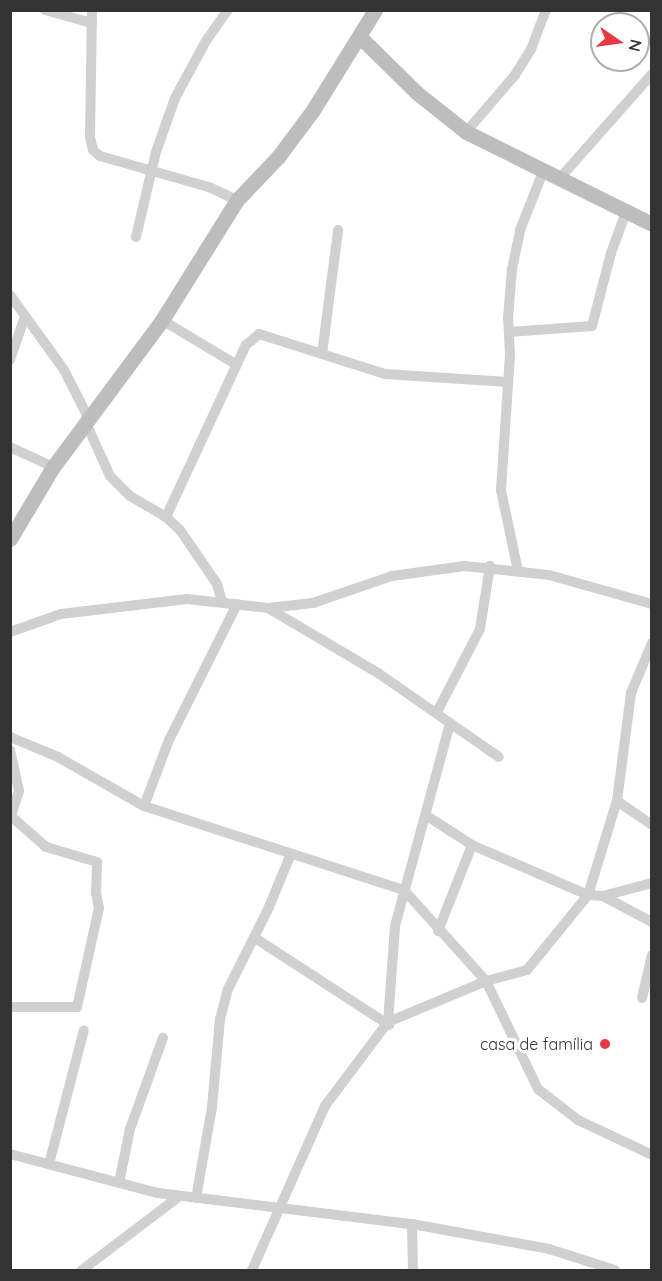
<!DOCTYPE html>
<html>
<head>
<meta charset="utf-8">
<style>
  body { margin:0 }
  #map { position:relative; width:662px; height:1281px; overflow:hidden; background:#fff; font-family:Quicksand,sans-serif }
  div>[style] { position:absolute }
  .street>* { height:10px; margin:-5px; padding:0 5px; transform-origin:5px; border-radius:5px; background:#d0d0d0 }
  .secondary>* { height:15px; margin:-7.5px; padding:0 7.5px; transform-origin:7.5px; border-radius:7.5px; background:#bdbdbd }
  .dots>* { width:16px; height:16px; translate:-50% -50%; box-sizing:border-box; border:3px solid #fff; border-radius:50% }
  span { translate:-50% -50%; white-space:nowrap; text-align:center; line-height:1.15; -webkit-text-stroke:6px #fff; paint-order:stroke }
  .poi-label { font-size:16px; color:#333 }
  .right { translate:-100% -50%; text-align:right }
  .frame { position:absolute; inset:0; border:12px solid #333; pointer-events:none }
  .north { position:absolute; left:590px; top:12px; width:60px; height:60px; box-sizing:border-box; background:#fff; border:2px solid #adadad; border-radius:50%; rotate:103deg; font-size:16px; font-weight:700; line-height:24px; text-align:center; color:#333 }
  .north::after { content:''; display:block; margin:auto; width:21px; height:27px; background:#e63946; clip-path:polygon(50% 0,100% 100%,50% 72%,0 100%) }
</style>
</head>
<body>
<div id="map">
  <div class="street">
    <i style="left:45px;top:10px;width:49px;rotate:15.5deg"></i>
    <i style="left:92px;top:10px;width:127px;rotate:90.9deg"></i>
    <i style="left:90px;top:137px;width:13px;rotate:77deg"></i>
    <i style="left:93px;top:150px;width:9px;rotate:41deg"></i>
    <i style="left:100px;top:156px;width:113px;rotate:15.9deg"></i>
    <i style="left:209px;top:187px;width:31px;rotate:25deg"></i>
    <i style="left:466px;top:132px;width:75px;rotate:-49.3deg"></i>
    <i style="left:515px;top:75px;width:31px;rotate:-58deg"></i>
    <i style="left:531px;top:49px;width:42px;rotate:-69deg"></i>
    <i style="left:560px;top:178px;width:139px;rotate:-48.5deg"></i>
    <i style="left:136px;top:237px;width:87px;rotate:-76.8deg"></i>
    <i style="left:156px;top:152px;width:57px;rotate:-70.6deg"></i>
    <i style="left:175px;top:98px;width:65px;rotate:-61.5deg"></i>
    <i style="left:206px;top:41px;width:38px;rotate:-55deg"></i>
    <i style="left:10px;top:295px;width:92px;rotate:54.2deg"></i>
    <i style="left:64px;top:370px;width:55px;rotate:63deg"></i>
    <i style="left:162px;top:320px;width:87px;rotate:31deg"></i>
    <i style="left:509px;top:332px;width:83px;rotate:-4.1deg"></i>
    <i style="left:592px;top:326px;width:75px;rotate:-75.4deg"></i>
    <i style="left:611px;top:253px;width:44px;rotate:-69.9deg"></i>
    <i style="left:322px;top:354px;width:125px;rotate:-82.6deg"></i>
    <i style="left:10px;top:360px;width:43px;rotate:-71.1deg"></i>
    <i style="left:86px;top:423px;width:58px;rotate:65.6deg"></i>
    <i style="left:110px;top:476px;width:28px;rotate:45deg"></i>
    <i style="left:130px;top:496px;width:42px;rotate:30.3deg"></i>
    <i style="left:166px;top:517px;width:19px;rotate:43deg"></i>
    <i style="left:180px;top:530px;width:65px;rotate:55.6deg"></i>
    <i style="left:217px;top:584px;width:18px;rotate:74deg"></i>
    <i style="left:10px;top:447px;width:47px;rotate:24.9deg"></i>
    <i style="left:166px;top:517px;width:190px;rotate:-65.1deg"></i>
    <i style="left:246px;top:345px;width:17px;rotate:-40deg"></i>
    <i style="left:259px;top:334px;width:132px;rotate:17.6deg"></i>
    <i style="left:385px;top:374px;width:123px;rotate:3.7deg"></i>
    <i style="left:518px;top:571px;width:83px;rotate:-101.9deg"></i>
    <i style="left:501px;top:490px;width:135px;rotate:-86.2deg"></i>
    <i style="left:510px;top:355px;width:37px;rotate:-93deg"></i>
    <i style="left:508px;top:318px;width:49px;rotate:-85.3deg"></i>
    <i style="left:512px;top:269px;width:40px;rotate:-78deg"></i>
    <i style="left:520px;top:230px;width:62px;rotate:-68.4deg"></i>
    <i style="left:268px;top:608px;width:128px;rotate:30.6deg"></i>
    <i style="left:378px;top:673px;width:147px;rotate:34.8deg"></i>
    <i style="left:10px;top:632px;width:54px;rotate:-19.4deg"></i>
    <i style="left:61px;top:614px;width:127px;rotate:-6.8deg"></i>
    <i style="left:187px;top:599px;width:81px;rotate:6.3deg"></i>
    <i style="left:268px;top:608px;width:45px;rotate:-6.3deg"></i>
    <i style="left:313px;top:603px;width:83px;rotate:-18.9deg"></i>
    <i style="left:392px;top:576px;width:73px;rotate:-7.9deg"></i>
    <i style="left:464px;top:566px;width:85px;rotate:6deg"></i>
    <i style="left:549px;top:575px;width:107px;rotate:15.7deg"></i>
    <i style="left:437px;top:712px;width:93px;rotate:-62.6deg"></i>
    <i style="left:480px;top:629px;width:64px;rotate:-81deg"></i>
    <i style="left:10px;top:737px;width:52px;rotate:22.6deg"></i>
    <i style="left:58px;top:757px;width:99px;rotate:29.7deg"></i>
    <i style="left:144px;top:806px;width:273px;rotate:17.9deg"></i>
    <i style="left:404px;top:890px;width:122px;rotate:48deg"></i>
    <i style="left:486px;top:981px;width:120px;rotate:64.3deg"></i>
    <i style="left:538px;top:1089px;width:51px;rotate:37.8deg"></i>
    <i style="left:578px;top:1120px;width:82px;rotate:25.3deg"></i>
    <i style="left:10px;top:750px;width:42px;rotate:77.6deg"></i>
    <i style="left:19px;top:791px;width:29px;rotate:108deg"></i>
    <i style="left:617px;top:801px;width:42px;rotate:34.4deg"></i>
    <i style="left:144px;top:806px;width:71px;rotate:-69.3deg"></i>
    <i style="left:169px;top:740px;width:152px;rotate:-63.4deg"></i>
    <i style="left:427px;top:816px;width:54px;rotate:32.8deg"></i>
    <i style="left:472px;top:845px;width:126px;rotate:23.3deg"></i>
    <i style="left:588px;top:895px;width:15px;rotate:4deg"></i>
    <i style="left:603px;top:896px;width:51px;rotate:-14.9deg"></i>
    <i style="left:603px;top:896px;width:55px;rotate:28deg"></i>
    <i style="left:438px;top:931px;width:92px;rotate:-68.4deg"></i>
    <i style="left:255px;top:938px;width:160px;rotate:33deg"></i>
    <i style="left:642px;top:998px;width:44px;rotate:-76.9deg"></i>
    <i style="left:10px;top:1007px;width:67px"></i>
    <i style="left:77px;top:1007px;width:101px;rotate:-77.5deg"></i>
    <i style="left:99px;top:908px;width:15px;rotate:-101deg"></i>
    <i style="left:96px;top:893px;width:31px;rotate:-88deg"></i>
    <i style="left:97px;top:862px;width:53px;rotate:-163.6deg"></i>
    <i style="left:46px;top:847px;width:45px;rotate:-138.6deg"></i>
    <i style="left:388px;top:1022px;width:96px;rotate:-85.8deg"></i>
    <i style="left:395px;top:926px;width:210px;rotate:-74.8deg"></i>
    <i style="left:10px;top:1154px;width:153px;rotate:14.8deg"></i>
    <i style="left:158px;top:1193px;width:256px;rotate:7deg"></i>
    <i style="left:412px;top:1224px;width:139px;rotate:10.3deg"></i>
    <i style="left:549px;top:1249px;width:69px;rotate:17.7deg"></i>
    <i style="left:49px;top:1164px;width:138px;rotate:-75.4deg"></i>
    <i style="left:119px;top:1183px;width:55px;rotate:-78.5deg"></i>
    <i style="left:130px;top:1129px;width:97px;rotate:-70.1deg"></i>
    <i style="left:196px;top:1198px;width:92px;rotate:-80deg"></i>
    <i style="left:212px;top:1107px;width:88px;rotate:-84.8deg"></i>
    <i style="left:220px;top:1019px;width:31px;rotate:-75deg"></i>
    <i style="left:228px;top:989px;width:92px;rotate:-63.4deg"></i>
    <i style="left:269px;top:907px;width:55px;rotate:-67.6deg"></i>
    <i style="left:412px;top:1224px;width:46px;rotate:88.8deg"></i>
    <i style="left:82px;top:1270px;width:123px;rotate:-37.1deg"></i>
    <i style="left:252px;top:1270px;width:180px;rotate:-66deg"></i>
    <i style="left:325px;top:1106px;width:105px;rotate:-53.1deg"></i>
    <i style="left:388px;top:1022px;width:106px;rotate:-22.7deg"></i>
    <i style="left:486px;top:981px;width:42px;rotate:-15deg"></i>
    <i style="left:527px;top:970px;width:97px;rotate:-50.9deg"></i>
    <i style="left:588px;top:895px;width:98px;rotate:-72.9deg"></i>
    <i style="left:617px;top:801px;width:109px;rotate:-82.6deg"></i>
    <i style="left:631px;top:693px;width:54px;rotate:-67.2deg"></i>
  </div>
  <div class="secondary">
    <i style="left:359px;top:36px;width:81px;rotate:44.5deg"></i>
    <i style="left:417px;top:93px;width:63px;rotate:38.5deg"></i>
    <i style="left:466px;top:132px;width:208px;rotate:26.3deg"></i>
    <i style="left:10px;top:539px;width:84px;rotate:-59.2deg"></i>
    <i style="left:53px;top:467px;width:183px;rotate:-53.4deg"></i>
    <i style="left:162px;top:320px;width:142px;rotate:-58deg"></i>
    <i style="left:237px;top:200px;width:59px;rotate:-46.4deg"></i>
    <i style="left:278px;top:157px;width:59px;rotate:-53.3deg"></i>
    <i style="left:313px;top:110px;width:118px;rotate:-58.2deg"></i>
  </div>
  <div class="dots">
    <i style="left:605px;top:1044px;background:#e63946"></i>
  </div>
  <div class="poi-label">
    <span class="right" style="left:593px;top:1044px">casa de família</span>
  </div>
  <div class="frame"></div>
  <div class="north">N</div>
</div>
</body>
</html>
